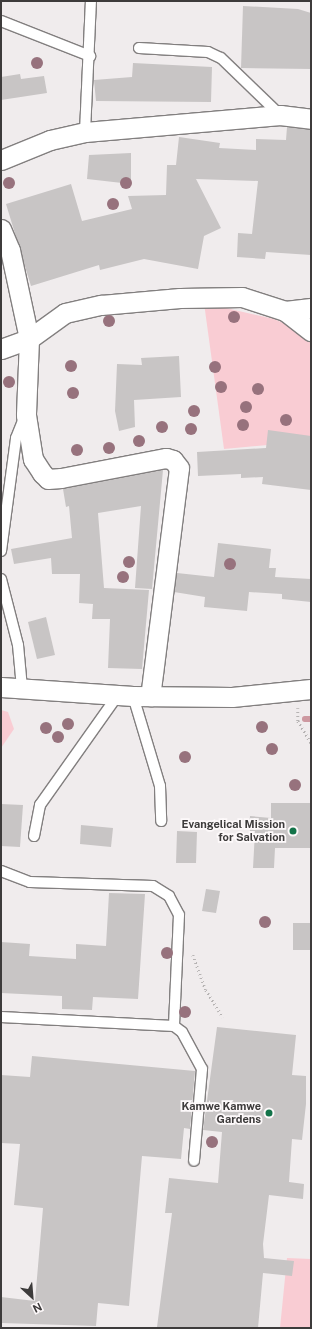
<!DOCTYPE html>
<html>
<head>
<meta charset="utf-8">
<style>
  body { margin:0 }
  #map { position:relative; width:312px; height:1329px; overflow:hidden; background:#f0eced; font-family:"Public Sans",sans-serif }
  div>[style] { position:absolute }
  .green>* { inset:0; background:#f9ccd3 }
  .stream>* { height:5.5px; margin:-2.75px; padding:0 2.75px; transform-origin:2.75px; border-radius:2.75px; background:#cd98a0 }
  .building>* { inset:0; background:#c8c5c5 }
  .path>* { height:2.5px; margin-top:-1.25px; transform-origin:0; background:repeating-linear-gradient(90deg,#b6b3b3 0 1px,transparent 0 4px) }
  .roads { filter:drop-shadow(1px 0 #827f7f) drop-shadow(-1px 0 #827f7f) drop-shadow(0 1px #827f7f) drop-shadow(0 -1px #827f7f) }
  .lane>* { height:10px; margin:-5px; padding:0 5px; transform-origin:5px; border-radius:5px; background:#fff }
  .street>* { height:19px; margin:-9.5px; padding:0 9.5px; transform-origin:9.5px; border-radius:9.5px; background:#fff }
  .trees>* { width:12px; height:12px; margin:-6px; border-radius:50%; background:#97727d }
  .dots>* { width:11px; height:11px; translate:-50% -50%; box-sizing:border-box; border:2px solid #fdf9fa; border-radius:50% }
  span { translate:-50% -50%; white-space:nowrap; text-align:center; line-height:1.15; -webkit-text-stroke:3.5px #fdf9fa; paint-order:stroke }
  .poi-label { font-size:11px; color:#3d3b3b; font-weight:700 }
  .right { translate:-100% -50%; text-align:right }
  .frame { position:absolute; inset:0; border:2px solid #3d3b3b; pointer-events:none }
  .north { position:absolute; left:12px; top:1277px; width:40px; height:40px; -webkit-text-stroke:3px #fdf9fa; paint-order:stroke; rotate:154deg; font-size:11px; font-weight:700; line-height:16px; text-align:center; color:#3d3b3b }
  .north::after { content:''; display:block; margin:auto; width:14px; height:18px; background:#3d3b3b; clip-path:polygon(50% 0,100% 100%,50% 72%,0 100%) }
</style>
</head>
<body>
<div id="map">
  <div class="green">
    <i style="clip-path:polygon(204px 303px,274px 319px,299px 330px,311px 341px,311px 441px,224px 449px)"></i>
    <i style="clip-path:polygon(1px 710px,8px 712px,14px 729px,1px 748px)"></i>
    <i style="clip-path:polygon(287px 1258px,311px 1259px,311px 1328px,280px 1328px)"></i>
  </div>
  <div class="stream">
    <i style="left:305px;top:719px;width:6px"></i>
  </div>
  <div class="building">
    <i style="clip-path:polygon(243px 6px,298px 9px,311px 13px,311px 69px,241px 68px)"></i>
    <i style="clip-path:polygon(133px 63px,212px 67px,211px 102px,96px 101px,94px 80px,132px 77px)"></i>
    <i style="clip-path:polygon(20px 74px,21px 79px,44px 76px,47px 93px,1px 100px,1px 77px)"></i>
    <i style="clip-path:polygon(287px 127px,311px 130px,311px 255px,266px 252px,265px 259px,237px 257px,238px 233px,252px 234px,258px 181px,196px 179px,221px 228px,204px 236px,198px 269px,144px 259px,100px 270px,99px 265px,31px 286px,6px 204px,71px 184px,82px 221px,132px 209px,128px 196px,166px 195px,167px 165px,176px 165px,179px 137px,220px 143px,219px 148px,256px 150px,256px 139px,286px 140px)"></i>
    <i style="clip-path:polygon(131px 153px,131px 184px,87px 179px,89px 155px)"></i>
    <i style="clip-path:polygon(179px 356px,181px 397px,134px 400px,135px 427px,119px 431px,115px 411px,117px 364px,142px 365px,141px 358px)"></i>
    <i style="clip-path:polygon(268px 430px,311px 436px,311px 490px,262px 484px,263px 477px,241px 478px,241px 474px,198px 476px,197px 452px,266px 448px)"></i>
    <i style="clip-path:polygon(163px 470px,152px 589px,135px 588px,141px 506px,98px 513px,104px 588px,149px 590px,142px 669px,108px 668px,110px 619px,92px 619px,93px 604px,79px 603px,80px 574px,52px 574px,51px 558px,14px 564px,11px 549px,72px 538px,69px 506px,66px 507px,63px 489px)"></i>
    <i style="clip-path:polygon(218px 543px,271px 549px,269px 568px,276px 568px,275px 577px,311px 579px,311px 602px,282px 599px,282px 594px,249px 592px,247px 611px,204px 607px,205px 597px,174px 592px,177px 573px,214px 577px)"></i>
    <i style="clip-path:polygon(46px 617px,55px 655px,37px 659px,28px 622px)"></i>
    <i style="clip-path:polygon(271px 803px,310px 803px,310px 848px,275px 848px,274px 868px,253px 868px,255px 831px,249px 831px,250px 816px,271px 818px)"></i>
    <i style="clip-path:polygon(1px 804px,23px 805px,20px 847px,1px 846px)"></i>
    <i style="clip-path:polygon(81px 825px,113px 828px,111px 847px,80px 844px)"></i>
    <i style="clip-path:polygon(177px 831px,197px 832px,196px 863px,176px 863px)"></i>
    <i style="clip-path:polygon(206px 889px,220px 891px,216px 913px,202px 911px)"></i>
    <i style="clip-path:polygon(109px 893px,145px 894px,138px 999px,93px 997px,92px 1010px,62px 1009px,62px 996px,1px 993px,1px 942px,30px 944px,29px 956px,76px 959px,76px 944px,106px 946px)"></i>
    <i style="clip-path:polygon(293px 923px,311px 923px,311px 950px,293px 950px)"></i>
    <i style="clip-path:polygon(217px 1027px,296px 1035px,292px 1075px,306px 1076px,306px 1104px,302px 1140px,292px 1139px,289px 1182px,304px 1184px,303px 1199px,269px 1195px,263px 1244px,264px 1258px,294px 1261px,292px 1276px,263px 1273px,258px 1328px,157px 1327px,172px 1213px,165px 1213px,169px 1178px,218px 1183px,222px 1132px,203px 1130px)"></i>
    <i style="clip-path:polygon(32px 1056px,195px 1071px,190px 1129px,184px 1128px,181px 1159px,142px 1156px,129px 1306px,98px 1303px,96px 1326px,1px 1323px,1px 1297px,35px 1301px,43px 1208px,14px 1205px,20px 1144px,1px 1143px,1px 1075px,30px 1077px)"></i>
  </div>
  <div class="path">
    <i style="left:298px;top:708px;width:13px;rotate:90deg"></i>
    <i style="left:298px;top:721px;width:26px;rotate:59deg"></i>
    <i style="left:193px;top:955px;width:37px;rotate:70deg"></i>
    <i style="left:206px;top:990px;width:32px;rotate:58deg"></i>
  </div>
  <div class="roads">
    <div class="lane">
      <i style="left:1px;top:21px;width:96px;rotate:21.5deg"></i>
      <i style="left:139px;top:48px;width:69px;rotate:3.3deg"></i>
      <i style="left:208px;top:52px;width:14px;rotate:25deg"></i>
      <i style="left:221px;top:58px;width:82px;rotate:44deg"></i>
      <i style="left:85px;top:132px;width:131px;rotate:-87.4deg"></i>
      <i style="left:1px;top:551px;width:114px;rotate:-82.4deg"></i>
      <i style="left:16px;top:438px;width:22px;rotate:-68deg"></i>
      <i style="left:1px;top:579px;width:68px;rotate:75.6deg"></i>
      <i style="left:18px;top:645px;width:43px;rotate:84.7deg"></i>
      <i style="left:133px;top:696px;width:94px;rotate:73.3deg"></i>
      <i style="left:160px;top:786px;width:35px;rotate:88deg"></i>
      <i style="left:34px;top:836px;width:32px;rotate:-79deg"></i>
      <i style="left:40px;top:805px;width:135px;rotate:-54.7deg"></i>
      <i style="left:1px;top:871px;width:31px;rotate:21deg"></i>
      <i style="left:30px;top:882px;width:123px;rotate:1.9deg"></i>
      <i style="left:153px;top:886px;width:19px;rotate:32deg"></i>
      <i style="left:169px;top:896px;width:21px;rotate:62deg"></i>
      <i style="left:179px;top:915px;width:111px;rotate:92.6deg"></i>
      <i style="left:1px;top:1017px;width:173px;rotate:3deg"></i>
      <i style="left:174px;top:1026px;width:10px;rotate:37deg"></i>
      <i style="left:182px;top:1032px;width:42px;rotate:61.6deg"></i>
      <i style="left:202px;top:1069px;width:92px;rotate:95deg"></i>
    </div>
    <div class="street">
      <i style="left:1px;top:160px;width:53px;rotate:-22.2deg"></i>
      <i style="left:50px;top:140px;width:36px;rotate:-13deg"></i>
      <i style="left:85px;top:132px;width:196px;rotate:-5deg"></i>
      <i style="left:280px;top:115px;width:31px;rotate:7deg"></i>
      <i style="left:1px;top:229px;width:23px;rotate:67deg"></i>
      <i style="left:10px;top:250px;width:91px;rotate:77.9deg"></i>
      <i style="left:29px;top:339px;width:76px;rotate:92.3deg"></i>
      <i style="left:26px;top:415px;width:45px;rotate:81deg"></i>
      <i style="left:33px;top:459px;width:17px;rotate:57deg"></i>
      <i style="left:42px;top:473px;width:8px;rotate:45deg"></i>
      <i style="left:48px;top:479px;width:13px;rotate:-4deg"></i>
      <i style="left:61px;top:478px;width:107px;rotate:-10.8deg"></i>
      <i style="left:166px;top:458px;width:7px;rotate:16deg"></i>
      <i style="left:173px;top:460px;width:10px;rotate:53deg"></i>
      <i style="left:179px;top:468px;width:230px;rotate:97.2deg"></i>
      <i style="left:285px;top:311px;width:26px;rotate:-7deg"></i>
      <i style="left:1px;top:349px;width:30px;rotate:-20deg"></i>
      <i style="left:29px;top:339px;width:44px;rotate:-35.8deg"></i>
      <i style="left:65px;top:313px;width:37px;rotate:-13deg"></i>
      <i style="left:101px;top:305px;width:79px;rotate:-5.1deg"></i>
      <i style="left:180px;top:298px;width:62px;rotate:-0.9deg"></i>
      <i style="left:242px;top:297px;width:45px;rotate:18deg"></i>
      <i style="left:285px;top:311px;width:33px;rotate:38deg"></i>
      <i style="left:1px;top:687px;width:132px;rotate:3.9deg"></i>
      <i style="left:133px;top:696px;width:99px;rotate:0.6deg"></i>
      <i style="left:232px;top:697px;width:79px;rotate:-5.8deg"></i>
    </div>
  </div>
  <div class="trees">
    <i style="left:37px;top:63px"></i>
    <i style="left:9px;top:183px"></i>
    <i style="left:126px;top:183px"></i>
    <i style="left:113px;top:204px"></i>
    <i style="left:234px;top:317px"></i>
    <i style="left:109px;top:321px"></i>
    <i style="left:71px;top:366px"></i>
    <i style="left:215px;top:367px"></i>
    <i style="left:9px;top:382px"></i>
    <i style="left:221px;top:387px"></i>
    <i style="left:258px;top:389px"></i>
    <i style="left:73px;top:393px"></i>
    <i style="left:246px;top:407px"></i>
    <i style="left:194px;top:411px"></i>
    <i style="left:286px;top:420px"></i>
    <i style="left:243px;top:425px"></i>
    <i style="left:162px;top:427px"></i>
    <i style="left:191px;top:429px"></i>
    <i style="left:139px;top:441px"></i>
    <i style="left:109px;top:448px"></i>
    <i style="left:77px;top:450px"></i>
    <i style="left:129px;top:562px"></i>
    <i style="left:230px;top:564px"></i>
    <i style="left:123px;top:577px"></i>
    <i style="left:68px;top:724px"></i>
    <i style="left:262px;top:727px"></i>
    <i style="left:46px;top:728px"></i>
    <i style="left:58px;top:737px"></i>
    <i style="left:272px;top:749px"></i>
    <i style="left:185px;top:757px"></i>
    <i style="left:295px;top:785px"></i>
    <i style="left:265px;top:922px"></i>
    <i style="left:167px;top:953px"></i>
    <i style="left:185px;top:1012px"></i>
    <i style="left:212px;top:1142px"></i>
  </div>
  <div class="dots">
    <i style="left:293px;top:831px;background:#137349"></i>
    <i style="left:269px;top:1113px;background:#137349"></i>
  </div>
  <div class="poi-label">
    <span class="right" style="left:285px;top:831px">Evangelical Mission<br>for Salvation</span>
    <span class="right" style="left:261px;top:1113px">Kamwe Kamwe<br>Gardens</span>
  </div>
  <div class="frame"></div>
  <div class="north">N</div>
</div>
</body>
</html>
